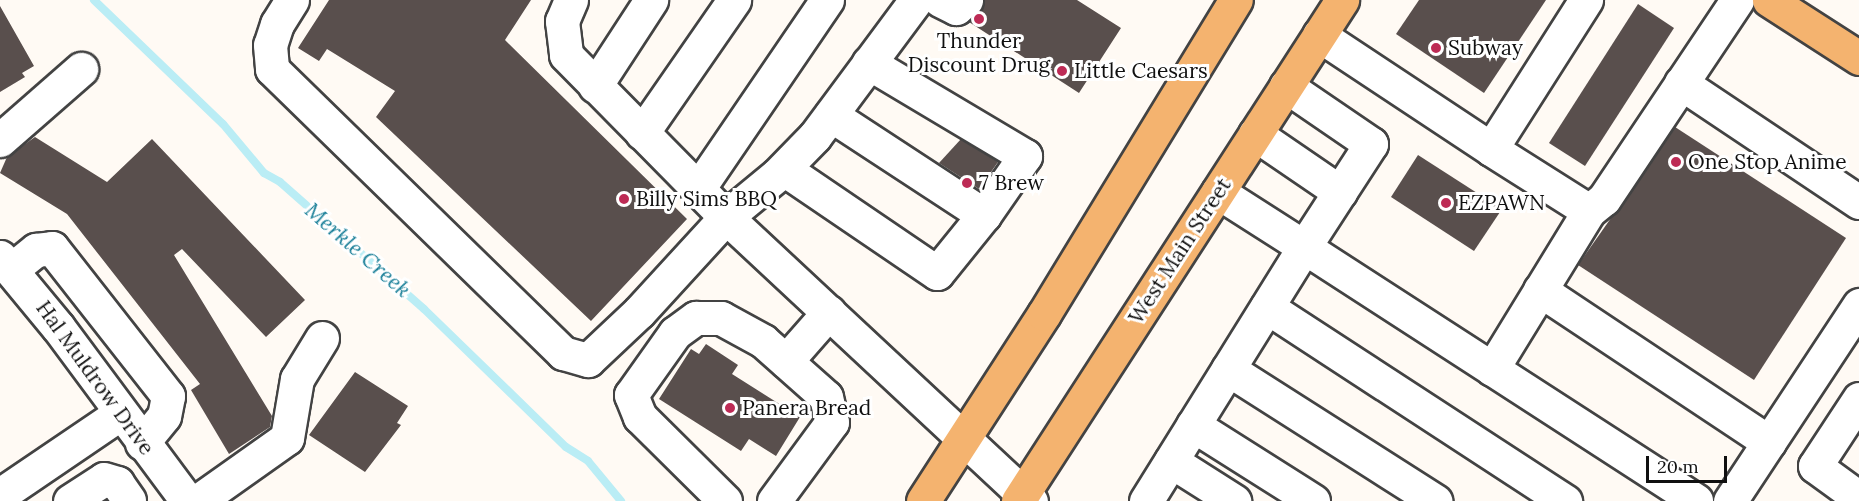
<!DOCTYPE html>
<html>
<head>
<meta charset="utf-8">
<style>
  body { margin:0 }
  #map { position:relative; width:1859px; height:501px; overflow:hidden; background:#fffaf4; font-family:Lora,serif }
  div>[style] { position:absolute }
  .stream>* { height:8px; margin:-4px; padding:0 4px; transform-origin:4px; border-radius:4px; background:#baedf5 }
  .building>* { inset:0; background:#594f4d }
  .roads { filter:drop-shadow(2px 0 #434343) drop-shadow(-2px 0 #434343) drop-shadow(0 2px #434343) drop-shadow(0 -2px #434343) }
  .minor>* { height:33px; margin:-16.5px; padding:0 16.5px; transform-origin:16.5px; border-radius:16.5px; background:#fff }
  .major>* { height:33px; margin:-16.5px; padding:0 16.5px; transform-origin:16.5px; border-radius:16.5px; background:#f4b36f }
  .dots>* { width:16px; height:16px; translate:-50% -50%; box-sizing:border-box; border:3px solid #fff; border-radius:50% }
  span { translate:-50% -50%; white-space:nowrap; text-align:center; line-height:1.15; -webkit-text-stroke:6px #fff; paint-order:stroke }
  .poi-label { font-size:21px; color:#101010 }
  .left { translate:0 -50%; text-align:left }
  .street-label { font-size:21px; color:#101010 }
  .water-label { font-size:22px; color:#1b8099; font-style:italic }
  .scale { position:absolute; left:1646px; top:456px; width:81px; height:27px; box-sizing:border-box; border:3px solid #101010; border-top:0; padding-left:8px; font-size:18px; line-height:21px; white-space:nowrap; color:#101010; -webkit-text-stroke:4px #fff; paint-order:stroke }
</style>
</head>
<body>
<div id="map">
  <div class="stream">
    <i style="left:94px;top:0;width:179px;rotate:43.9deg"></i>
    <i style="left:223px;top:124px;width:64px;rotate:50.1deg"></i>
    <i style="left:264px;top:173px;width:18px;rotate:29deg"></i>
    <i style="left:280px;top:182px;width:192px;rotate:41.4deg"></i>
    <i style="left:424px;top:309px;width:198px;rotate:44.2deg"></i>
    <i style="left:566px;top:447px;width:26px;rotate:32deg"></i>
    <i style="left:588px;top:461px;width:52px;rotate:50.5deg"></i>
  </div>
  <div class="building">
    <i style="clip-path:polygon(329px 0,531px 0,505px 40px,687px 219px,591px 321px,376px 117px,395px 91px,327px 49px,319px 61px,298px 48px)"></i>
    <i style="clip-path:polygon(984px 0,1077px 0,1121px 28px,1079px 93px,969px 22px,983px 7px)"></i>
    <i style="clip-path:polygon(1419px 0,1546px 0,1484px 93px,1396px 34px)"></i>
    <i style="clip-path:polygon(1638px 4px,1674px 28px,1585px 166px,1549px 143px)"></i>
    <i style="clip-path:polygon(0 6px,34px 66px,22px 73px,25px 77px,0 92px)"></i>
    <i style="clip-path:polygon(1675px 127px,1846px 238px,1754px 380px,1578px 265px)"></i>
    <i style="clip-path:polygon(35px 137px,107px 182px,152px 139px,305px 300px,266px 337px,182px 249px,174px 255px,272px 416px,270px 427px,229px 454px,191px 390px,200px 384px,67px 214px,0 173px,7px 157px)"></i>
    <i style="clip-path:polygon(961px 139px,998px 162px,979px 189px,939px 163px)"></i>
    <i style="clip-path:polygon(1418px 155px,1502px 209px,1474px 251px,1391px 197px)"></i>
    <i style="clip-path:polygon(706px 344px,738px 365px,732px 374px,800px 417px,776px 456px,749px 439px,741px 451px,659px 399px,691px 349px,699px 354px)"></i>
    <i style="clip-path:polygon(355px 372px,408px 406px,397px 423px,401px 425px,365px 472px,309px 435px)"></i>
  </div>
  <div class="roads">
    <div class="minor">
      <i style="left:292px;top:0;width:28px;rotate:122deg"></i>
      <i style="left:277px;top:24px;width:22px;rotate:108deg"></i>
      <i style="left:270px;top:45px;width:24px;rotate:85deg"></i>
      <i style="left:272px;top:69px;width:407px;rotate:44.3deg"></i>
      <i style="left:563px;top:353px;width:26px;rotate:16deg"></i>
      <i style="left:588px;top:360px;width:70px;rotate:-43.3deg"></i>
      <i style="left:639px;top:312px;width:129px;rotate:-47.5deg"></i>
      <i style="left:726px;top:217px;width:66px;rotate:-39.5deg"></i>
      <i style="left:777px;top:175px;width:54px;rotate:-45.7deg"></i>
      <i style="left:815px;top:136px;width:169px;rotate:-53.4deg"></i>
      <i style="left:571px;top:0;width:23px;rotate:113deg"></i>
      <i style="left:562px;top:21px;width:34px;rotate:83deg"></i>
      <i style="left:566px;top:55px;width:228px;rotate:45.4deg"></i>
      <i style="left:726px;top:217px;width:417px;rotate:43deg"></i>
      <i style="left:940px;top:0;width:18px;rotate:27deg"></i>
      <i style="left:956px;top:8px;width:13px;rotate:-39deg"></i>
      <i style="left:1319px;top:35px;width:206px;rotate:33.5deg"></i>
      <i style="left:1491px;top:149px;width:177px;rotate:-57.5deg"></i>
      <i style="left:1681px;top:83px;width:214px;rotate:33.8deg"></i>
      <i style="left:595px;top:86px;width:103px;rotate:-56.9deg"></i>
      <i style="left:831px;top:115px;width:183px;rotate:33.2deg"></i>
      <i style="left:642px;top:133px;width:162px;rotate:-55.3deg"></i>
      <i style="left:1255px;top:134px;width:103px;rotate:34.3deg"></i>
      <i style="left:0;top:140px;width:108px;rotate:-41.2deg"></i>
      <i style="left:1491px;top:149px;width:116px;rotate:32.3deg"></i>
      <i style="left:1589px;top:211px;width:19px;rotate:-39deg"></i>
      <i style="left:1604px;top:199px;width:239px;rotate:-56.2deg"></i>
      <i style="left:784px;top:169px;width:185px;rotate:34.2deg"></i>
      <i style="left:937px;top:273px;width:75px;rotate:-51deg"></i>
      <i style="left:984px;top:215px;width:72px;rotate:-55.2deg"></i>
      <i style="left:1025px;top:156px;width:182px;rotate:-149.2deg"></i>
      <i style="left:698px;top:189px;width:229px;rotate:-55.7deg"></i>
      <i style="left:1218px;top:192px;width:102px;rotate:32.6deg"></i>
      <i style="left:1304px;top:247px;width:123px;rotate:-57deg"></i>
      <i style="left:1371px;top:144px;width:103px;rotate:-145.7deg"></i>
      <i style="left:0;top:257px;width:91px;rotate:50.4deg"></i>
      <i style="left:58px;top:327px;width:217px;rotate:53.4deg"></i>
      <i style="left:11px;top:270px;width:32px;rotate:-39deg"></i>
      <i style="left:36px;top:250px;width:16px;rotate:-7deg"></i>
      <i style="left:52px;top:248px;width:188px;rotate:51.9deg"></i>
      <i style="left:168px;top:396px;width:20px;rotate:101deg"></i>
      <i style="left:164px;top:416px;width:35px;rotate:129deg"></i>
      <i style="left:1540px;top:290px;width:275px;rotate:33.6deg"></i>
      <i style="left:1267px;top:307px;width:356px;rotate:33.1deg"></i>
      <i style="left:786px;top:361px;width:65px;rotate:-48.7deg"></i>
      <i style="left:1228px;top:369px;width:246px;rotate:32.5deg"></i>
      <i style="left:1492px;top:369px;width:185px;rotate:-58.5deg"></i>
      <i style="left:1859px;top:399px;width:80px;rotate:123.3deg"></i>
      <i style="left:1815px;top:466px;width:54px;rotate:36deg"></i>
      <i style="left:1193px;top:425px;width:142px;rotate:32.3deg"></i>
      <i style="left:1171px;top:461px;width:75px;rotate:32.4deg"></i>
      <i style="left:0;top:495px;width:144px;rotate:-34.2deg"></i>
      <i style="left:70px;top:501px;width:40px;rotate:-32.9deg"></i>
      <i style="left:104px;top:479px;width:14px;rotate:17deg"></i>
      <i style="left:117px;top:483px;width:21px;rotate:55deg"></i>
      <i style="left:198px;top:501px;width:109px;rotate:-35.3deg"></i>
      <i style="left:287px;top:438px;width:60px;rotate:-80.4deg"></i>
      <i style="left:297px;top:379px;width:48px;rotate:-58.6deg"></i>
      <i style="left:725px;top:501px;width:120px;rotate:-135.3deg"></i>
      <i style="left:640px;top:417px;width:24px;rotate:-112deg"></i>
      <i style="left:631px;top:395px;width:76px;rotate:-54.6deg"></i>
      <i style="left:675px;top:333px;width:26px;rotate:-36deg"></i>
      <i style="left:696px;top:318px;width:25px"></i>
      <i style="left:721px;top:318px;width:48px;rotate:28.7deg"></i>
      <i style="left:763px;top:341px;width:84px;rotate:41.6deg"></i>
      <i style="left:826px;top:397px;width:26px;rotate:77deg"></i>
      <i style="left:832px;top:422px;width:98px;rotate:126.3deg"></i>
      <i style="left:1146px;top:501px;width:299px;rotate:-58.1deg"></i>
      <i style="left:1304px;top:247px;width:467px;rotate:32.9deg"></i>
      <i style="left:1730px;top:501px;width:235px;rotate:-56.6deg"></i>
    </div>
    <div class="major">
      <i style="left:1769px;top:0;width:107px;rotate:32.8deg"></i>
      <i style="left:923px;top:501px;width:223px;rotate:-57.1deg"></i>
      <i style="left:1044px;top:314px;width:368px;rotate:-58.6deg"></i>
      <i style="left:1018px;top:501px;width:597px;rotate:-57.11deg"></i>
    </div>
  </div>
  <div class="dots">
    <i style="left:979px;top:19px;background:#bd2b55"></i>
    <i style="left:1436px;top:48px;background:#bd2b55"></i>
    <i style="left:1062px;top:71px;background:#bd2b55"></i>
    <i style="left:1676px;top:162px;background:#bd2b55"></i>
    <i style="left:967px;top:183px;background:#bd2b55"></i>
    <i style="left:624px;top:199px;background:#bd2b55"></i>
    <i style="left:1446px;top:203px;background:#bd2b55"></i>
    <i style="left:730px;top:408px;background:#bd2b55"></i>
  </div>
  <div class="poi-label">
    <span style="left:979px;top:53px">Thunder<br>Discount Drug</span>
    <span class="left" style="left:1448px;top:48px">Subway</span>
    <span class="left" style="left:1074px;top:71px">Little Caesars</span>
    <span class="left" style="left:1688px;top:162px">One Stop Anime</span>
    <span class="left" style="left:979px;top:183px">7 Brew</span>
    <span class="left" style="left:636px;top:199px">Billy Sims BBQ</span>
    <span class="left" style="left:1458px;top:203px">EZPAWN</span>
    <span class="left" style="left:742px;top:408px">Panera Bread</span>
  </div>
  <div class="street-label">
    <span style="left:1180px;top:251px;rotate:-57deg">West Main Street</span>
    <span style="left:95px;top:378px;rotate:54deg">Hal Muldrow Drive</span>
  </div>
  <div class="water-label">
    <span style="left:358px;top:250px;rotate:41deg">Merkle Creek</span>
  </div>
  <div class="scale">20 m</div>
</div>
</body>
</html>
